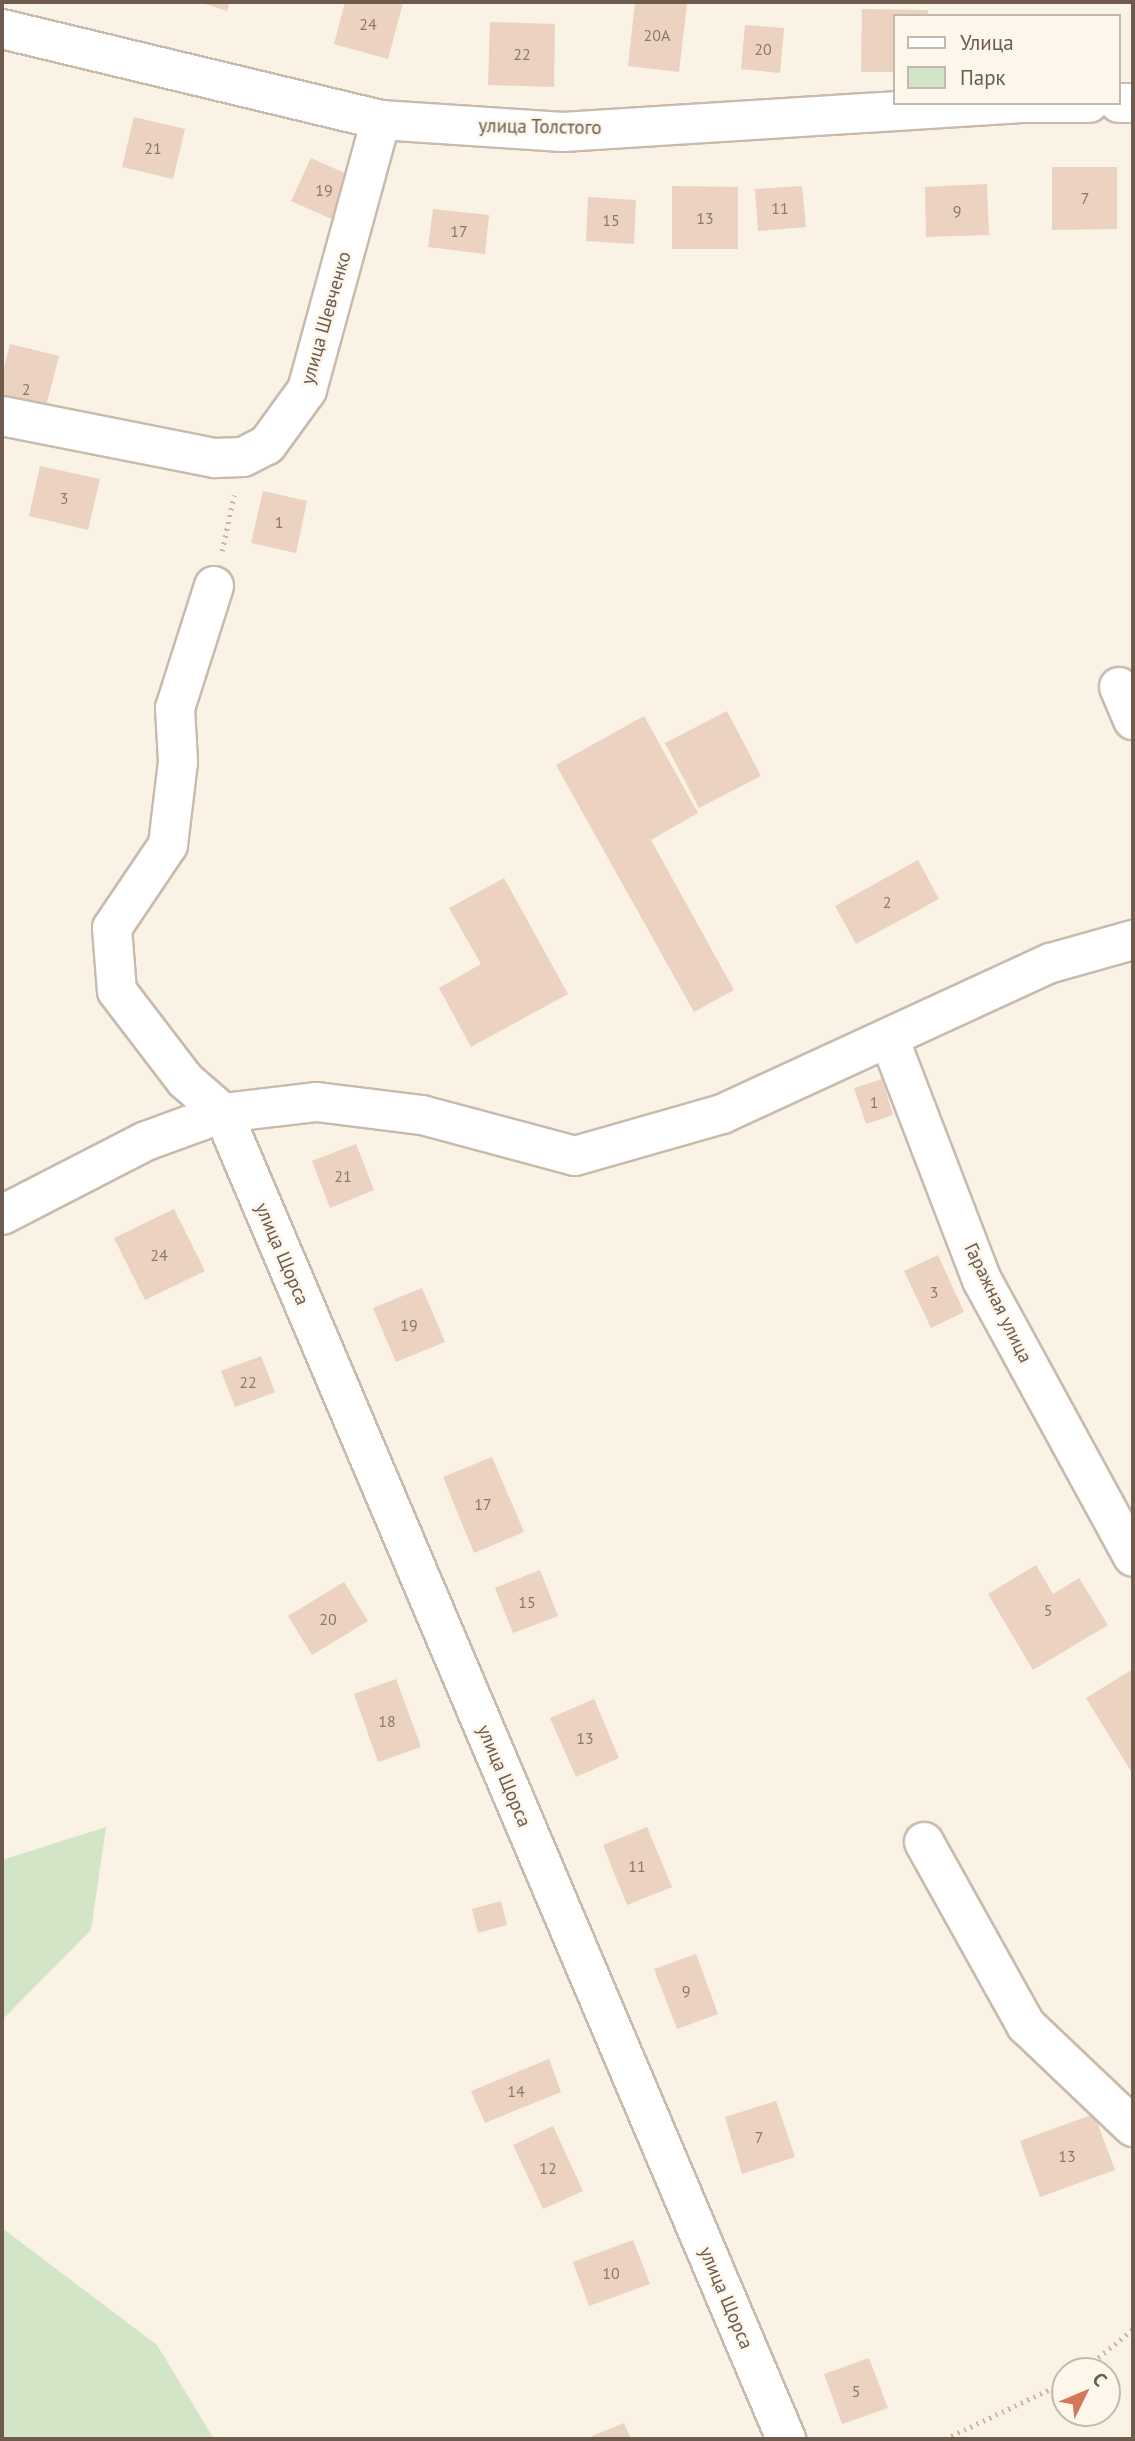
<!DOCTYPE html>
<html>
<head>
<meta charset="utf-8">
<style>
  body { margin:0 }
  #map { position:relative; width:1135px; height:2441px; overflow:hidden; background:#f9f2e5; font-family:"PT Sans",sans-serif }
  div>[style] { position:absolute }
  .green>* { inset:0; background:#d2e5c6 }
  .building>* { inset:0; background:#ebd2c1 }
  .path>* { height:4.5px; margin-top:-2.25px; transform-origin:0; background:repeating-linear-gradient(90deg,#cfb5a4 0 2px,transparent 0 7px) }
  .roads { filter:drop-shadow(2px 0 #c9baad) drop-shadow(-2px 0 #c9baad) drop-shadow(0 2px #c9baad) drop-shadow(0 -2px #c9baad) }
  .minor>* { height:38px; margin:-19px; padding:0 19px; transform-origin:19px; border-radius:19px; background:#fff }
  span { translate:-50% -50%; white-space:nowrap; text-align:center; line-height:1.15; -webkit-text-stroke:5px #fcf6eb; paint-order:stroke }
  .number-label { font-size:16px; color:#8e786b }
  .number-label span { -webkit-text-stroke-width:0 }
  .street-label { font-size:19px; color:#6f5a4e }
  .frame { position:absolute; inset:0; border:4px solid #6f5a4e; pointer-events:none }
  .legend { position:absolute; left:893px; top:14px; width:228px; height:91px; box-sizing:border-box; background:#fcf6eb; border:2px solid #c4b8ac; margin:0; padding:9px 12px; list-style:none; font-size:21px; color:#6f5a4e }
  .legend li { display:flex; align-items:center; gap:14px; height:35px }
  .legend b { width:35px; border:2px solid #c4b8ac }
  .north { position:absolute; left:1051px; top:2357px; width:70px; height:70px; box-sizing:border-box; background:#fcf6eb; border:2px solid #c4b8ac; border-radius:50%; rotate:47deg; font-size:19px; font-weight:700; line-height:28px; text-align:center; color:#6f5a4e }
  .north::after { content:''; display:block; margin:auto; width:24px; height:32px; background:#d3765a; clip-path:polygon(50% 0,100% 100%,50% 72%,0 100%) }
</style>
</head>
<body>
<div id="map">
  <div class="green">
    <i style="clip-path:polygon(106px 1827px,91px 1930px,2px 2020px,2px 1860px)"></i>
    <i style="clip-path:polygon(2px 2228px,157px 2345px,214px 2439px,2px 2439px)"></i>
  </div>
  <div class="building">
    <i style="clip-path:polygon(199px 2px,230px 2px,227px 11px)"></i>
    <i style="clip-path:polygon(345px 2px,403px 3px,388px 59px,334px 44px)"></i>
    <i style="clip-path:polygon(635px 2px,687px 4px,679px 72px,628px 66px)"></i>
    <i style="clip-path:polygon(862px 9px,928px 10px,928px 16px,895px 16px,895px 72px,861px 72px)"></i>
    <i style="clip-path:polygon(490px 22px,555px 24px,554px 87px,488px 85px)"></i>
    <i style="clip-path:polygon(745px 25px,784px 28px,780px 73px,741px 69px)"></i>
    <i style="clip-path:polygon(134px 117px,185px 129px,173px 179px,122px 167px)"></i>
    <i style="clip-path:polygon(311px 158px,358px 179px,338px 222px,291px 201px)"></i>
    <i style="clip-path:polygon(1052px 167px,1117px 167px,1117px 229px,1052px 230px)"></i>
    <i style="clip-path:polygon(987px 184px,989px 235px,926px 237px,925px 187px)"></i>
    <i style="clip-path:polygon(672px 186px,738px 187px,738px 249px,672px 249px)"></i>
    <i style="clip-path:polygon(802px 186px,806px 227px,758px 231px,755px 189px)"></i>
    <i style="clip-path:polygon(588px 197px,636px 200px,634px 244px,586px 241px)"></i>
    <i style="clip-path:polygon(433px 209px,489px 215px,485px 254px,428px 247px)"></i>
    <i style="clip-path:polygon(10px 344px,59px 356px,44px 414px,2px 403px,2px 375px)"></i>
    <i style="clip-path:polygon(40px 466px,100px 479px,88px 530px,29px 516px)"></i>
    <i style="clip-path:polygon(263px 491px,307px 501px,296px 553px,251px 543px)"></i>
    <i style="clip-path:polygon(727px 711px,761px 776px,699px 808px,665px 743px)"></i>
    <i style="clip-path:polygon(644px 716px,698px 813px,651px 840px,734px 990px,694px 1012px,556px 765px)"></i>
    <i style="clip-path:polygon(918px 860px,939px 899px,856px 944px,835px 906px)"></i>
    <i style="clip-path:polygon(504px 878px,568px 994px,471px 1047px,439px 988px,481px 964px,449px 908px)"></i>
    <i style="clip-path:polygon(882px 1079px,893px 1115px,866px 1124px,854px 1088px)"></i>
    <i style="clip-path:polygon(356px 1144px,374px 1190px,330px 1208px,312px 1161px)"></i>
    <i style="clip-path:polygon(174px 1209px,205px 1271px,145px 1300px,114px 1238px)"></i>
    <i style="clip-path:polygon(938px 1255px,964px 1312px,931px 1328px,904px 1271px)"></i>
    <i style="clip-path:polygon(422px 1288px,445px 1342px,396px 1362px,373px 1308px)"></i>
    <i style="clip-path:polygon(261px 1356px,275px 1392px,235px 1407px,221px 1371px)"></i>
    <i style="clip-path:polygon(492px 1457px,524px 1532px,474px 1553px,443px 1477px)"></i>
    <i style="clip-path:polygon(1036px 1565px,1053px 1594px,1079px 1578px,1108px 1625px,1033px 1670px,988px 1594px)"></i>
    <i style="clip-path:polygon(540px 1570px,558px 1616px,513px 1633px,495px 1588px)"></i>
    <i style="clip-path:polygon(344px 1582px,368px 1621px,312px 1655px,288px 1616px)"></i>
    <i style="clip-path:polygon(1133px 1669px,1133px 1772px,1132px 1773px,1086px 1698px)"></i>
    <i style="clip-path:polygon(396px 1679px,421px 1747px,378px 1762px,354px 1694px)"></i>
    <i style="clip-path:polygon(594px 1699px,619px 1758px,576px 1777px,550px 1718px)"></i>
    <i style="clip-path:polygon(647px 1827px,672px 1887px,627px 1905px,603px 1845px)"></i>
    <i style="clip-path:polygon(501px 1901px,507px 1925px,478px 1933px,472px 1909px)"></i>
    <i style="clip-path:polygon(696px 1954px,718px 2014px,677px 2029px,654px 1969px)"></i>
    <i style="clip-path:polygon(549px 2059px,561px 2092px,485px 2123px,471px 2091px)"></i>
    <i style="clip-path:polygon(776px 2101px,795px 2157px,742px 2174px,725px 2117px)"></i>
    <i style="clip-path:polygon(1094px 2114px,1115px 2170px,1040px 2197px,1020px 2141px)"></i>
    <i style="clip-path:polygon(553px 2126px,583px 2191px,543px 2209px,513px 2145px)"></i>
    <i style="clip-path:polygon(633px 2240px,650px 2284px,589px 2306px,573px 2262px)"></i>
    <i style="clip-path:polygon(869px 2358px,888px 2408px,842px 2424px,824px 2374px)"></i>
    <i style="clip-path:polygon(624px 2423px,631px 2439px,585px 2439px)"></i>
  </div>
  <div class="path">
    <i style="left:222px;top:551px;width:57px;rotate:-77.9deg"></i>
    <i style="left:1082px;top:2371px;width:66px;rotate:-39.5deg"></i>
    <i style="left:945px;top:2439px;width:133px;rotate:-25.4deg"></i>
  </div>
  <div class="roads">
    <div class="minor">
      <i style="left:2px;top:29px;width:390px;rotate:13.5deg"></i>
      <i style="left:381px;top:120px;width:182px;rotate:3.8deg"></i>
      <i style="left:563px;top:132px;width:456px;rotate:-3.6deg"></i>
      <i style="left:1018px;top:103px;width:71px"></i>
      <i style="left:1119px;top:103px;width:14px"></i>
      <i style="left:2px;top:416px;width:217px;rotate:11.2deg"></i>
      <i style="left:215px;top:458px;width:28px;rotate:-2deg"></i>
      <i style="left:243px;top:457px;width:27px;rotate:-27deg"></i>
      <i style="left:267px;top:445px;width:68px;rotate:-54deg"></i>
      <i style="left:307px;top:390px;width:280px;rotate:-74.7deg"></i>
      <i style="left:214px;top:586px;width:128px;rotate:107.7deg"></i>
      <i style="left:175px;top:708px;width:54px;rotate:86.8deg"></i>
      <i style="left:178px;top:762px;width:84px;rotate:96.9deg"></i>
      <i style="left:168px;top:845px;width:100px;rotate:124deg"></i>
      <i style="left:112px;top:928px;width:63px;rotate:85.5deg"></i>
      <i style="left:117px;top:991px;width:112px;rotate:52.6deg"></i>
      <i style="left:185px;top:1080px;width:50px;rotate:41deg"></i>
      <i style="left:223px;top:1113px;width:1441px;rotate:66.99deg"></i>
      <i style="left:1119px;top:687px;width:36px;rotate:67deg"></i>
      <i style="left:889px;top:1038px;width:259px;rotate:69deg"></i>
      <i style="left:982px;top:1280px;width:315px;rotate:61.4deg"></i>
      <i style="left:2px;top:1215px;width:162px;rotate:-27.2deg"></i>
      <i style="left:146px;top:1141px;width:82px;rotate:-20deg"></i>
      <i style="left:223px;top:1113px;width:95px;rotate:-6.7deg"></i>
      <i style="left:317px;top:1102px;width:106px;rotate:7.1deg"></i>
      <i style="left:422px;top:1115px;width:158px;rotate:15deg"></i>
      <i style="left:575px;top:1156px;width:153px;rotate:-15.9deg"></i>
      <i style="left:722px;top:1114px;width:362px;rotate:-24.7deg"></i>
      <i style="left:1051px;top:963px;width:85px;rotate:-15.7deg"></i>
      <i style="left:924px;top:1842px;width:210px;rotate:60.9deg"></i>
      <i style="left:1026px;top:2025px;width:148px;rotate:43.6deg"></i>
    </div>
  </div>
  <div class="number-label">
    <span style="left:368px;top:24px">24</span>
    <span style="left:657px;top:35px">20А</span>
    <span style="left:763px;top:49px">20</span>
    <span style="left:522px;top:54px">22</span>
    <span style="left:153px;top:148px">21</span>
    <span style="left:324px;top:190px">19</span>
    <span style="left:1085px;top:198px">7</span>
    <span style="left:780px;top:208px">11</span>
    <span style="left:957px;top:211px">9</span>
    <span style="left:705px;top:218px">13</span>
    <span style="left:611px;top:220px">15</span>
    <span style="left:459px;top:231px">17</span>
    <span style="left:26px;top:389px">2</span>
    <span style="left:64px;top:498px">3</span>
    <span style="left:279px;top:522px">1</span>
    <span style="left:887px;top:902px">2</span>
    <span style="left:874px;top:1102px">1</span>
    <span style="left:343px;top:1176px">21</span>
    <span style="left:159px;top:1255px">24</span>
    <span style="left:934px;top:1292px">3</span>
    <span style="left:409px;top:1325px">19</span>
    <span style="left:248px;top:1382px">22</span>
    <span style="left:483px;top:1504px">17</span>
    <span style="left:527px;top:1602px">15</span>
    <span style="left:1048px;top:1610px">5</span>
    <span style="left:328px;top:1619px">20</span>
    <span style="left:387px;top:1721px">18</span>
    <span style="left:585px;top:1738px">13</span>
    <span style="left:637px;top:1866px">11</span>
    <span style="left:686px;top:1991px">9</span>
    <span style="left:516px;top:2091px">14</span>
    <span style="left:759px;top:2137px">7</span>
    <span style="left:1067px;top:2156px">13</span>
    <span style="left:548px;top:2168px">12</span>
    <span style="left:611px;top:2273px">10</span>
    <span style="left:856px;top:2391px">5</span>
  </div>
  <div class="street-label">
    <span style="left:540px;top:127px;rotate:1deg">улица Толстого</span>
    <span style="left:326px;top:318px;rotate:-74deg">улица Шевченко</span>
    <span style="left:282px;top:1254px;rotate:67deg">улица Щорса</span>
    <span style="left:998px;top:1303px;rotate:64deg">Гаражная улица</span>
    <span style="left:504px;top:1776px;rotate:67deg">улица Щорса</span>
    <span style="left:726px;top:2298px;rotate:67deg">улица Щорса</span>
  </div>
  <div class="frame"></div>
  <ul class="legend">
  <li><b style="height:9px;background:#fff"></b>Улица</li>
  <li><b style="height:19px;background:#d2e5c6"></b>Парк</li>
  </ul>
  <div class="north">С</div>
</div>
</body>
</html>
